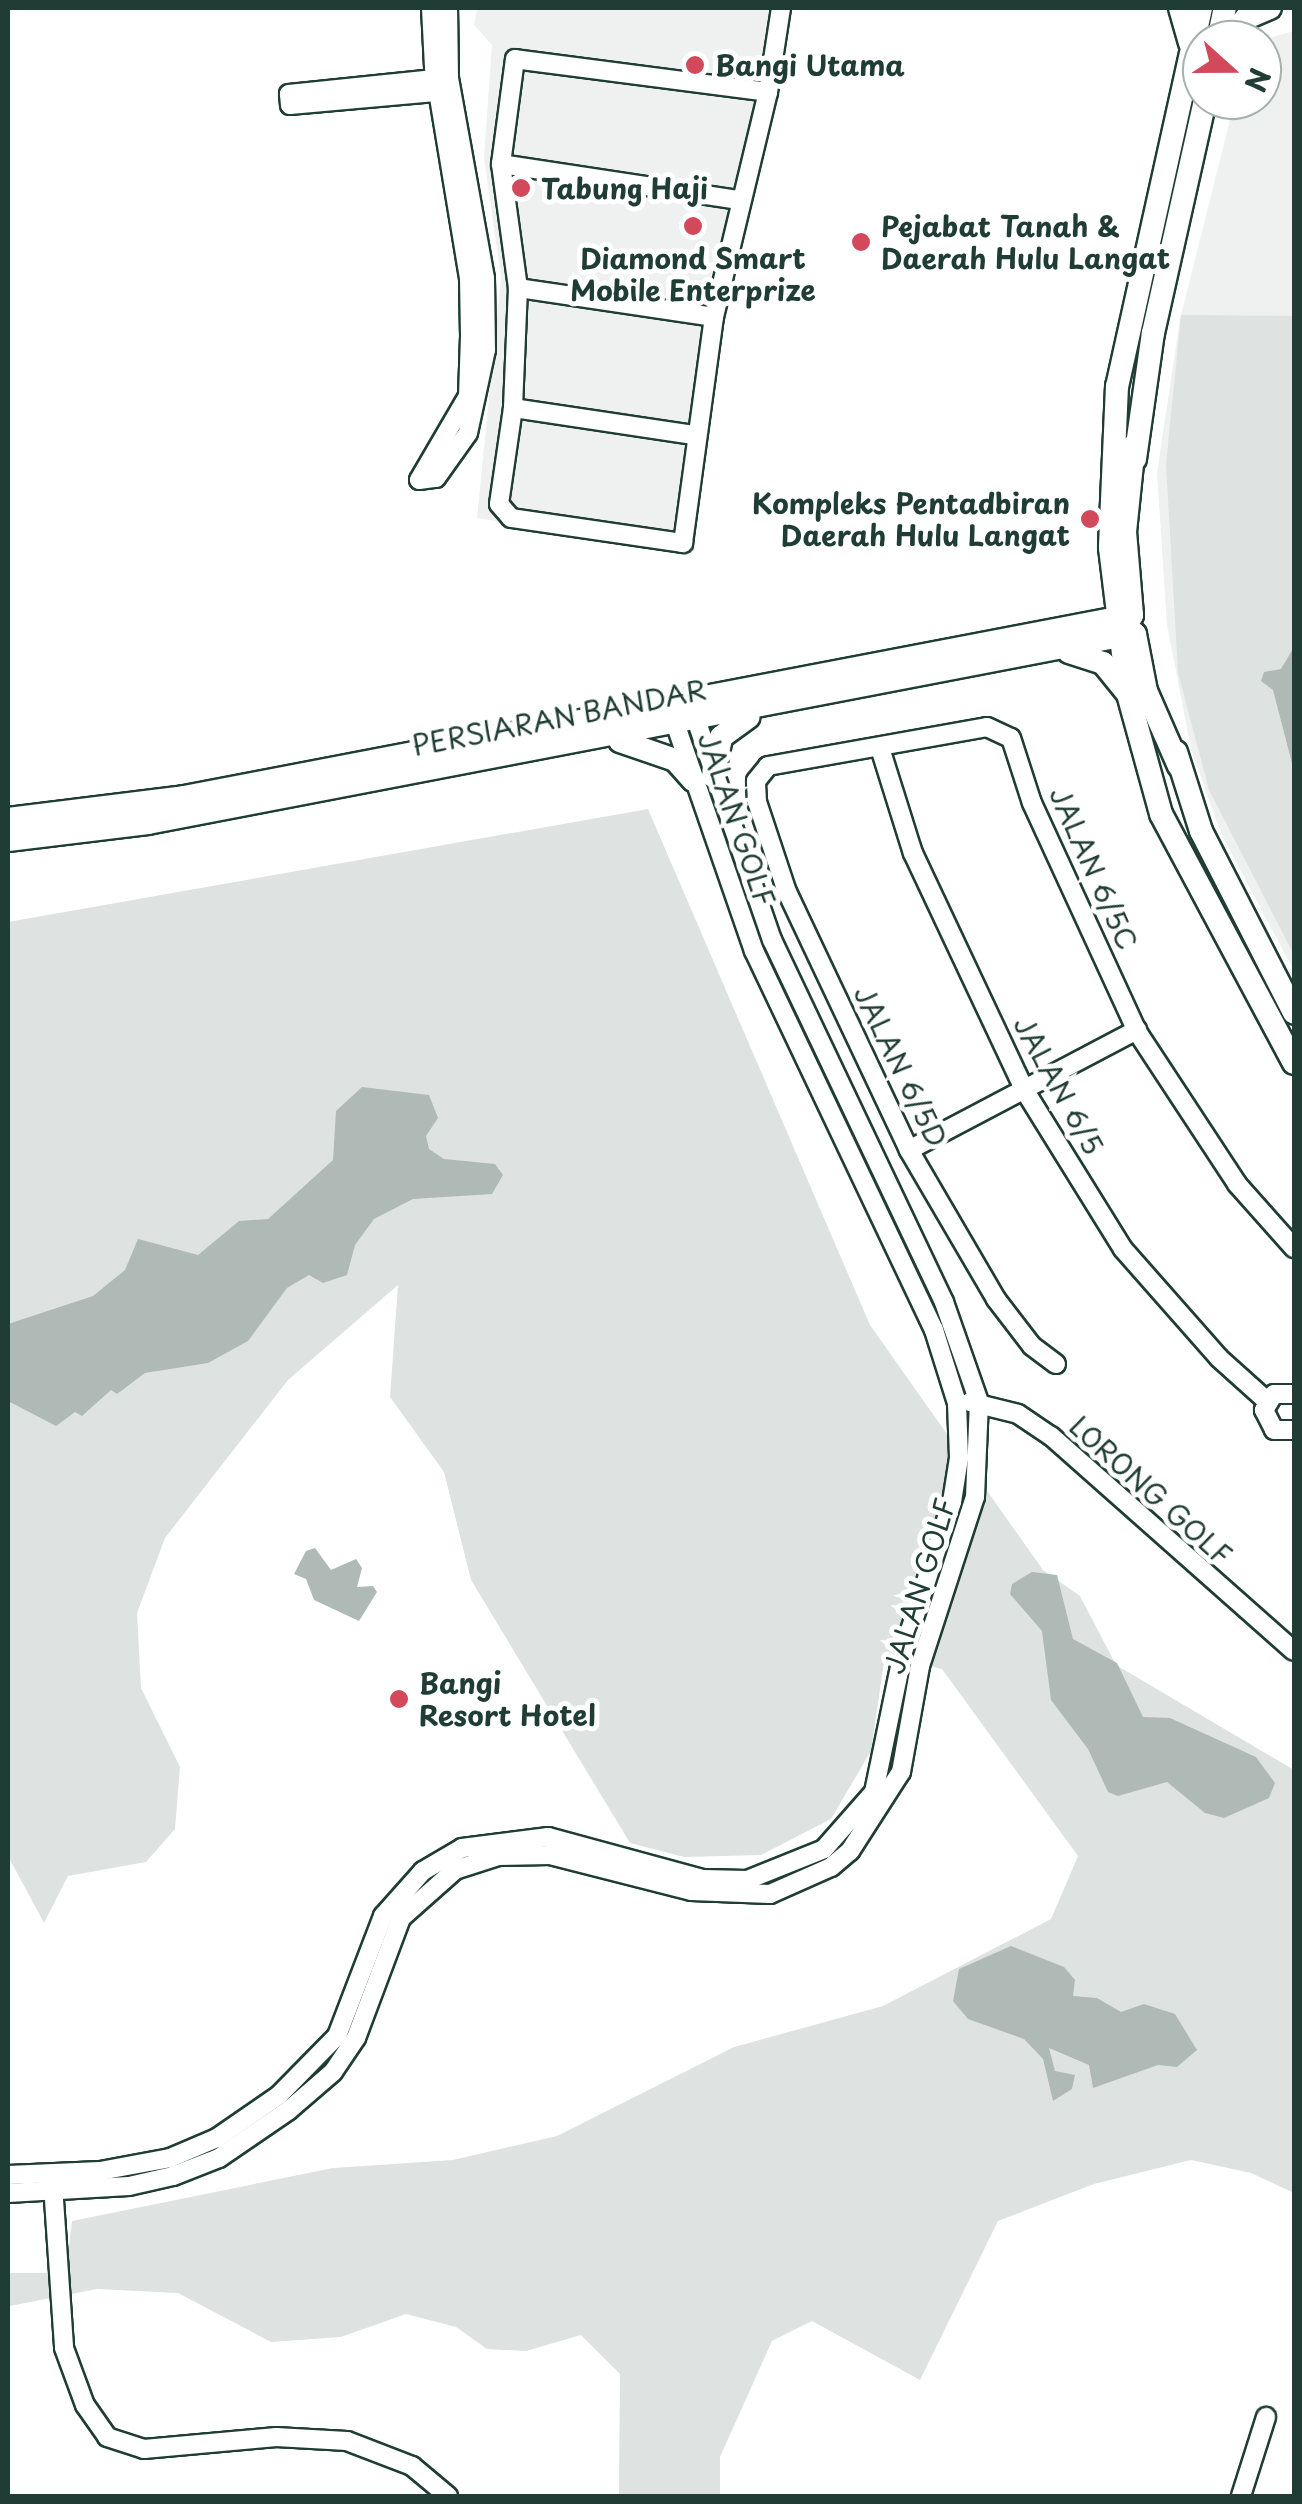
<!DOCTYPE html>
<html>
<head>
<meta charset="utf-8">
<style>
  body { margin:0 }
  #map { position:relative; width:1302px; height:2504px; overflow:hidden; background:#fff; font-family:"Playpen Sans",sans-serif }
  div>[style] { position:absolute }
  .built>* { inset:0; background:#eef1f0 }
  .green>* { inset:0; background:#dee3e2 }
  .water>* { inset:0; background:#afbab7 }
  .roads { filter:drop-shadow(2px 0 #1f3d34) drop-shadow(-2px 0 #1f3d34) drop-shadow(0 2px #1f3d34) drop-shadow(0 -2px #1f3d34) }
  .minor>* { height:18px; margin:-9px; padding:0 9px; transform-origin:9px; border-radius:9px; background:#fff }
  .major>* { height:22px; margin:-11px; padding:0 11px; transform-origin:11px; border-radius:11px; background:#fff }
  .dots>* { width:28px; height:28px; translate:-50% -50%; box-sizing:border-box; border:5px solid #fff; border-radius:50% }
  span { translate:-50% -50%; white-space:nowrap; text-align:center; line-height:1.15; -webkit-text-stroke:10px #fff; paint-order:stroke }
  .poi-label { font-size:28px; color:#1f3d34; font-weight:700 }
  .left { translate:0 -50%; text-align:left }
  .right { translate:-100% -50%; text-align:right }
  .street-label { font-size:28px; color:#1f3d34 }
  .frame { position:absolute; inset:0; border:10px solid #1f3d34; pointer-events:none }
  .north { position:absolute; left:1182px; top:20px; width:100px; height:100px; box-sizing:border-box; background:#fff; border:2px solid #a5b1ae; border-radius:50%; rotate:111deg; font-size:28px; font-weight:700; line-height:40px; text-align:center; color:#1f3d34 }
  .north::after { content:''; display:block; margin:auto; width:35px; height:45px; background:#d1495b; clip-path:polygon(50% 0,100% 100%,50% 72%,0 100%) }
</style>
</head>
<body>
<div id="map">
  <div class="built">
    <i style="clip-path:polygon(477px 8px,777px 8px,765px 81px,595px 59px,780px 86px,718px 351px,701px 448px,695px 551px,477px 518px,501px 278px,484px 157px,492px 45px,474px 25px)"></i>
    <i style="clip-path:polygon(1294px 31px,1294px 971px,1221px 834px,1191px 749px,1167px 625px,1157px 473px,1180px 319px,1235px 100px,1262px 100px,1262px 40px)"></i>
  </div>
  <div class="green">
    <i style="clip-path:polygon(1181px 315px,1294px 316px,1294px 955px,1209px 790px,1178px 673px,1166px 464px)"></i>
    <i style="clip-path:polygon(648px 809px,870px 1325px,1043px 1570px,1080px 1596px,1116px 1665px,1294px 1770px,1294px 2193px,1251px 2173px,1191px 2160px,1094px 2184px,998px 2221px,920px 2380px,812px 2321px,772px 2341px,720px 2457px,720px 2496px,619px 2496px,620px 2374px,581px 2335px,526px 2351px,487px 2349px,456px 2327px,406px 2314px,341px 2337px,271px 2342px,178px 2293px,97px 2289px,10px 2306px,8px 2326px,8px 2273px,66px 2273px,72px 2221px,333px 2168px,453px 2160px,557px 2136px,734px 2047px,883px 2006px,1051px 1919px,1078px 1856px,942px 1669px,885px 1655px,871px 1751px,831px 1819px,761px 1855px,684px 1857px,630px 1843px,471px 1580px,444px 1472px,390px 1397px,398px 1285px,288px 1380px,165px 1538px,137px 1613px,141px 1688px,180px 1767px,175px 1829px,146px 1862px,68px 1876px,44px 1923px,8px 1856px,8px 922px)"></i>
  </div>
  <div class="water">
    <i style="clip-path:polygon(1294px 647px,1294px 771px,1273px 690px,1261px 681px,1264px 672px,1281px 669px)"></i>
    <i style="clip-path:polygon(362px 1087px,429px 1095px,438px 1118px,426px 1136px,429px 1149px,444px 1159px,495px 1164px,503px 1175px,492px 1194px,413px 1199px,374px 1219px,355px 1245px,347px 1275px,323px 1283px,309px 1275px,287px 1288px,248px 1341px,208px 1363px,145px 1373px,117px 1394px,111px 1390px,82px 1416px,75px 1412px,56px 1426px,8px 1401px,8px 1324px,93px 1296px,125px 1270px,138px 1239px,198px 1255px,239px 1221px,268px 1219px,333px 1160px,336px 1111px)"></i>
    <i style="clip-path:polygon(315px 1548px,331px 1570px,356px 1559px,362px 1568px,357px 1587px,373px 1586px,377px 1592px,359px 1621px,314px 1600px,306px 1579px,294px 1574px,306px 1551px)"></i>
    <i style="clip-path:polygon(1032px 1572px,1057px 1575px,1073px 1639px,1117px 1663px,1143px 1717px,1170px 1718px,1256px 1757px,1275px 1783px,1269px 1798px,1224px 1818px,1205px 1813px,1167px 1782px,1118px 1796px,1108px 1792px,1088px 1749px,1051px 1700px,1042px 1631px,1010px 1594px,1012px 1584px)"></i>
    <i style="clip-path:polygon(1011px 1946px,1064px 1967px,1075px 1980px,1073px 1996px,1097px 1998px,1121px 2012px,1144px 2004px,1175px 2014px,1197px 2050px,1177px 2067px,1158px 2065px,1093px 2088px,1089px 2065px,1049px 2048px,1055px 2071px,1075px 2075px,1072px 2089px,1053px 2101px,1043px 2059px,1024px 2039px,968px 2019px,953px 2001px,959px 1969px)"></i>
  </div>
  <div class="roads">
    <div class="minor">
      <i style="left:431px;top:8px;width:59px;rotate:87.1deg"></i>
      <i style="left:434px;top:67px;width:214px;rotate:80.6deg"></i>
      <i style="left:469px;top:278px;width:58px;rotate:89deg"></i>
      <i style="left:470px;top:336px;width:60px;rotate:91.9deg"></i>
      <i style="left:468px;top:396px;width:97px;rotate:120.3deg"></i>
      <i style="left:419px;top:480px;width:17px;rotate:-7deg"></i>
      <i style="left:436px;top:478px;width:55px;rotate:-54.6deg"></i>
      <i style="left:468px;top:433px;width:85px;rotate:-77.8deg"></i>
      <i style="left:486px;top:350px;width:72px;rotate:-90.8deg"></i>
      <i style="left:485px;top:278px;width:204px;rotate:-100.2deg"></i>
      <i style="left:449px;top:77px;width:69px;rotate:-90.8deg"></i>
      <i style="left:444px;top:78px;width:156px;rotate:174.1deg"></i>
      <i style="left:289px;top:94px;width:11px;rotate:85deg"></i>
      <i style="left:290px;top:105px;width:157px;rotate:-5.1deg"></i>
      <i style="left:768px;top:92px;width:255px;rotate:-172.6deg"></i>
      <i style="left:515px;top:59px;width:106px;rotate:97.6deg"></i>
      <i style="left:501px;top:164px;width:125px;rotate:82.2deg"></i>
      <i style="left:518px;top:288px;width:120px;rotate:92.4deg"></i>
      <i style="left:513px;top:408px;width:97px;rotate:98.3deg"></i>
      <i style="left:499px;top:504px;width:18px;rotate:49deg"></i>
      <i style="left:511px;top:518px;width:174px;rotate:8.3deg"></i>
      <i style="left:683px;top:543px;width:228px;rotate:-82.2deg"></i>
      <i style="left:714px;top:317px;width:231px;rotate:-76.5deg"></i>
      <i style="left:768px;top:92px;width:85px;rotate:-81.2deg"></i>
      <i style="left:501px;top:164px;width:242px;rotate:8.6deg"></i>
      <i style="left:518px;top:288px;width:198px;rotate:8.4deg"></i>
      <i style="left:513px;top:408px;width:182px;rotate:8.5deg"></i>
      <i style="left:880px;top:748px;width:110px;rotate:72.6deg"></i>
      <i style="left:913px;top:853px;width:263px;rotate:64.8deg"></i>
      <i style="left:1025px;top:1091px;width:186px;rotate:58.2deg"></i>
      <i style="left:1123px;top:1249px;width:145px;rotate:48.6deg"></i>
      <i style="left:1219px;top:1358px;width:64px;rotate:41.9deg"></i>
      <i style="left:909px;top:1150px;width:258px;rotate:-27.8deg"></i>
      <i style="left:1056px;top:1364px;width:30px;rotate:-143deg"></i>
      <i style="left:1032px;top:1346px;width:59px;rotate:-127.5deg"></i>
      <i style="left:996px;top:1299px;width:173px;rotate:-120.3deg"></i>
      <i style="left:909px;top:1150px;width:285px;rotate:-115.3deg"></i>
      <i style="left:787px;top:892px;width:95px;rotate:-108.4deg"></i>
      <i style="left:757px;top:802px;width:21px;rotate:-93deg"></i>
      <i style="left:756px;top:781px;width:19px;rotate:-51deg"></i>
      <i style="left:768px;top:766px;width:222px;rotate:-10.1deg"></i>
      <i style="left:987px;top:727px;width:26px;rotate:25deg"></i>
      <i style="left:1011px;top:738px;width:68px;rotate:72.1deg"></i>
      <i style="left:1032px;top:803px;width:253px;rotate:65.3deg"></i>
      <i style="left:1138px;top:1033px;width:181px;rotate:56.7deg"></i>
      <i style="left:1237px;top:1184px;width:86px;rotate:48.3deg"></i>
      <i style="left:1294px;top:1394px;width:20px;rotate:180deg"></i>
      <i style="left:1274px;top:1394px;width:19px;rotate:122deg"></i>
      <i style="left:1264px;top:1410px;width:22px;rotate:63deg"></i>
      <i style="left:1274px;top:1430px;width:20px"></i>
      <i style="left:970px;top:1402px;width:49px;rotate:14deg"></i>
      <i style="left:1018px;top:1414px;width:40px;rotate:34deg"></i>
      <i style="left:1051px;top:1436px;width:324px;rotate:41.5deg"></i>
      <i style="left:8px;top:2175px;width:92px;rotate:-2.5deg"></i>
      <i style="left:100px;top:2171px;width:71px;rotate:-10.5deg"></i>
      <i style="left:170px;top:2158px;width:51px;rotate:-23.1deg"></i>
      <i style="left:217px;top:2138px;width:75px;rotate:-34.7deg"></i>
      <i style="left:279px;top:2095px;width:83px;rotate:-45.5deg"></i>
      <i style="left:337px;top:2036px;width:129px;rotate:-69deg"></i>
      <i style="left:383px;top:1916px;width:60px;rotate:-48.4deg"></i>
      <i style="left:423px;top:1871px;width:45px;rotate:-30.5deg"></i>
      <i style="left:462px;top:1848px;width:87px;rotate:-7.3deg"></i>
      <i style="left:548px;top:1837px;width:161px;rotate:15.2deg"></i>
      <i style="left:703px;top:1879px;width:44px;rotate:1.3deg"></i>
      <i style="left:747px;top:1880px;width:83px;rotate:-21.9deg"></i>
      <i style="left:824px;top:1849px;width:76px;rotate:-48.7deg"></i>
      <i style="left:874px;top:1792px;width:143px;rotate:-78.3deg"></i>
      <i style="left:903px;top:1652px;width:158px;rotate:-71.9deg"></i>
      <i style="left:952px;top:1502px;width:45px;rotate:-81deg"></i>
      <i style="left:959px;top:1458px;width:55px;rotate:-92.1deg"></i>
      <i style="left:957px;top:1403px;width:77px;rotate:-107.5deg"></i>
      <i style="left:934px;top:1330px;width:420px;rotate:-115.4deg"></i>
      <i style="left:754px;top:951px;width:238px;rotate:-109.1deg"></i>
      <i style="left:53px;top:2185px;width:163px;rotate:86.1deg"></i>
      <i style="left:64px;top:2348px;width:61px;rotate:69.8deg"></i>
      <i style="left:85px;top:2405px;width:39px;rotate:55deg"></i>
      <i style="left:107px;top:2437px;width:39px;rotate:18deg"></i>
      <i style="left:144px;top:2449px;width:133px;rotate:-5.2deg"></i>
      <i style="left:276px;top:2437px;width:71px;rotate:3.2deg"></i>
      <i style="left:347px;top:2441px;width:70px;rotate:21deg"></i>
      <i style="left:412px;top:2466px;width:47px;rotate:39.8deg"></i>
      <i style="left:8px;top:2193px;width:121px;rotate:-3.3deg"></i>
      <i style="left:129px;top:2186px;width:45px;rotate:-12.8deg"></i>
      <i style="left:173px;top:2176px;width:49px;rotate:-21.4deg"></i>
      <i style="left:219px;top:2158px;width:85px;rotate:-34.4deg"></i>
      <i style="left:289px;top:2110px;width:58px;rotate:-40.8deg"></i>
      <i style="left:333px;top:2072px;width:41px;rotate:-55.9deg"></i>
      <i style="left:356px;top:2038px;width:128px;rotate:-69.4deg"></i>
      <i style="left:401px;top:1918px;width:72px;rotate:-41.6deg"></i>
      <i style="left:455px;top:1870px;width:45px;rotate:-18deg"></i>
      <i style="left:498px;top:1856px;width:52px;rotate:-1.1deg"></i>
      <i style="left:550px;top:1855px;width:146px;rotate:14.3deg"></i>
      <i style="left:691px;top:1891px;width:79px;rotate:2.2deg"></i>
      <i style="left:770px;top:1894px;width:67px;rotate:-23.9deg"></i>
      <i style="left:831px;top:1867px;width:25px;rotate:-40deg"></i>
      <i style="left:850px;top:1851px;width:94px;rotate:-57.2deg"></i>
      <i style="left:901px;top:1772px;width:108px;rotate:-79.8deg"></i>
      <i style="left:920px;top:1666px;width:178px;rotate:-72deg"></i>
      <i style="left:975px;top:1497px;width:95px;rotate:-87.6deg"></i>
      <i style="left:979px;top:1402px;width:106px;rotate:-109.3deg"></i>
      <i style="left:944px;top:1302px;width:401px;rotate:-115.4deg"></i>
      <i style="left:772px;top:940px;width:231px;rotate:-109deg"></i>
      <i style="left:1241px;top:2496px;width:83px;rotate:-72.4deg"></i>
    </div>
    <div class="major">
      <i style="left:1180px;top:8px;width:36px;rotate:74deg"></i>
      <i style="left:1201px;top:8px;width:387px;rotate:102.5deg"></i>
      <i style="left:1117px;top:386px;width:162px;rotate:92.5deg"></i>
      <i style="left:1110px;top:548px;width:147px;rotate:83deg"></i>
      <i style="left:1128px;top:694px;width:124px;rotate:74.6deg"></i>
      <i style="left:1161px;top:814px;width:282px;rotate:61.9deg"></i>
      <i style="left:1218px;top:40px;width:33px;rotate:-78deg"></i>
      <i style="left:1227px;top:40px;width:29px;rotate:-49deg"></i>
      <i style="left:1246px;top:18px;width:26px;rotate:-23deg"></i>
      <i style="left:1135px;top:459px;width:127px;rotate:-81.9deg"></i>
      <i style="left:1153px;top:333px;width:239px;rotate:-77.4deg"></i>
      <i style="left:1069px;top:652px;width:36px;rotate:18deg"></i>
      <i style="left:1103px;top:663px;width:36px;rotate:51deg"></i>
      <i style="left:620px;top:741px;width:58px;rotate:19.1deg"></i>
      <i style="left:675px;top:760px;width:27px;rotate:48deg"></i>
      <i style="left:1176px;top:752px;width:83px;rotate:72.4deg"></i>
      <i style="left:1201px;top:831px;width:204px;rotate:62.9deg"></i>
      <i style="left:713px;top:776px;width:40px;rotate:-78deg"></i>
      <i style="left:721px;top:737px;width:34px;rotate:-36deg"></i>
      <i style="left:8px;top:819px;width:177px;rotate:-7.1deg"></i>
      <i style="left:184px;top:797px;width:950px;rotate:-10.86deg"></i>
      <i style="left:1117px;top:618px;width:24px;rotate:42deg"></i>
      <i style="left:1135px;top:634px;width:58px;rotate:79.1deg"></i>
      <i style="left:1146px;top:691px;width:82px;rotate:66.3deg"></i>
      <i style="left:8px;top:840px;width:141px;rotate:-6.9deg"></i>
      <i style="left:148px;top:823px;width:990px;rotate:-10.89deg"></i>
      <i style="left:1120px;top:636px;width:24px;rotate:-60deg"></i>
      <i style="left:1132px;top:615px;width:83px;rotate:-94.8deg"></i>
      <i style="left:1125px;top:532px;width:87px;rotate:-84.1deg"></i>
    </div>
  </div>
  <div class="dots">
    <i style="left:695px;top:65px;background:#d1495b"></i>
    <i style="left:521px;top:188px;background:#d1495b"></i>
    <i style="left:693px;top:226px;background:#d1495b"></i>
    <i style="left:861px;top:242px;background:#d1495b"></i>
    <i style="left:1090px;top:519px;background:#d1495b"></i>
    <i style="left:399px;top:1699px;background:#d1495b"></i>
  </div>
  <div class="poi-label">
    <span class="left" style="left:715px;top:65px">Bangi Utama</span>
    <span class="left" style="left:541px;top:188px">Tabung Haji</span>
    <span class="left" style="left:881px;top:242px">Pejabat Tanah &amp;<br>Daerah Hulu Langat</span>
    <span style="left:693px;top:274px">Diamond Smart<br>Mobile Enterprize</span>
    <span class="right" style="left:1070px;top:519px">Kompleks Pentadbiran<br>Daerah Hulu Langat</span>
    <span class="left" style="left:419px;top:1699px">Bangi<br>Resort Hotel</span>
  </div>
  <div class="street-label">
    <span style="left:559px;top:717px;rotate:-11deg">PERSIARAN BANDAR</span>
    <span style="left:737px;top:819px;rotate:71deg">JALAN GOLF</span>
    <span style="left:1094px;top:868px;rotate:66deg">JALAN 6/5C</span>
    <span style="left:901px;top:1066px;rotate:64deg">JALAN 6/5D</span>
    <span style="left:1059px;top:1085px;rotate:61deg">JALAN 6/5</span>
    <span style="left:1151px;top:1490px;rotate:42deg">LORONG GOLF</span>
    <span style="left:919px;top:1586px;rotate:-73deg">JALAN GOLF</span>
  </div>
  <div class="frame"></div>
  <div class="north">N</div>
</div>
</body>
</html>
